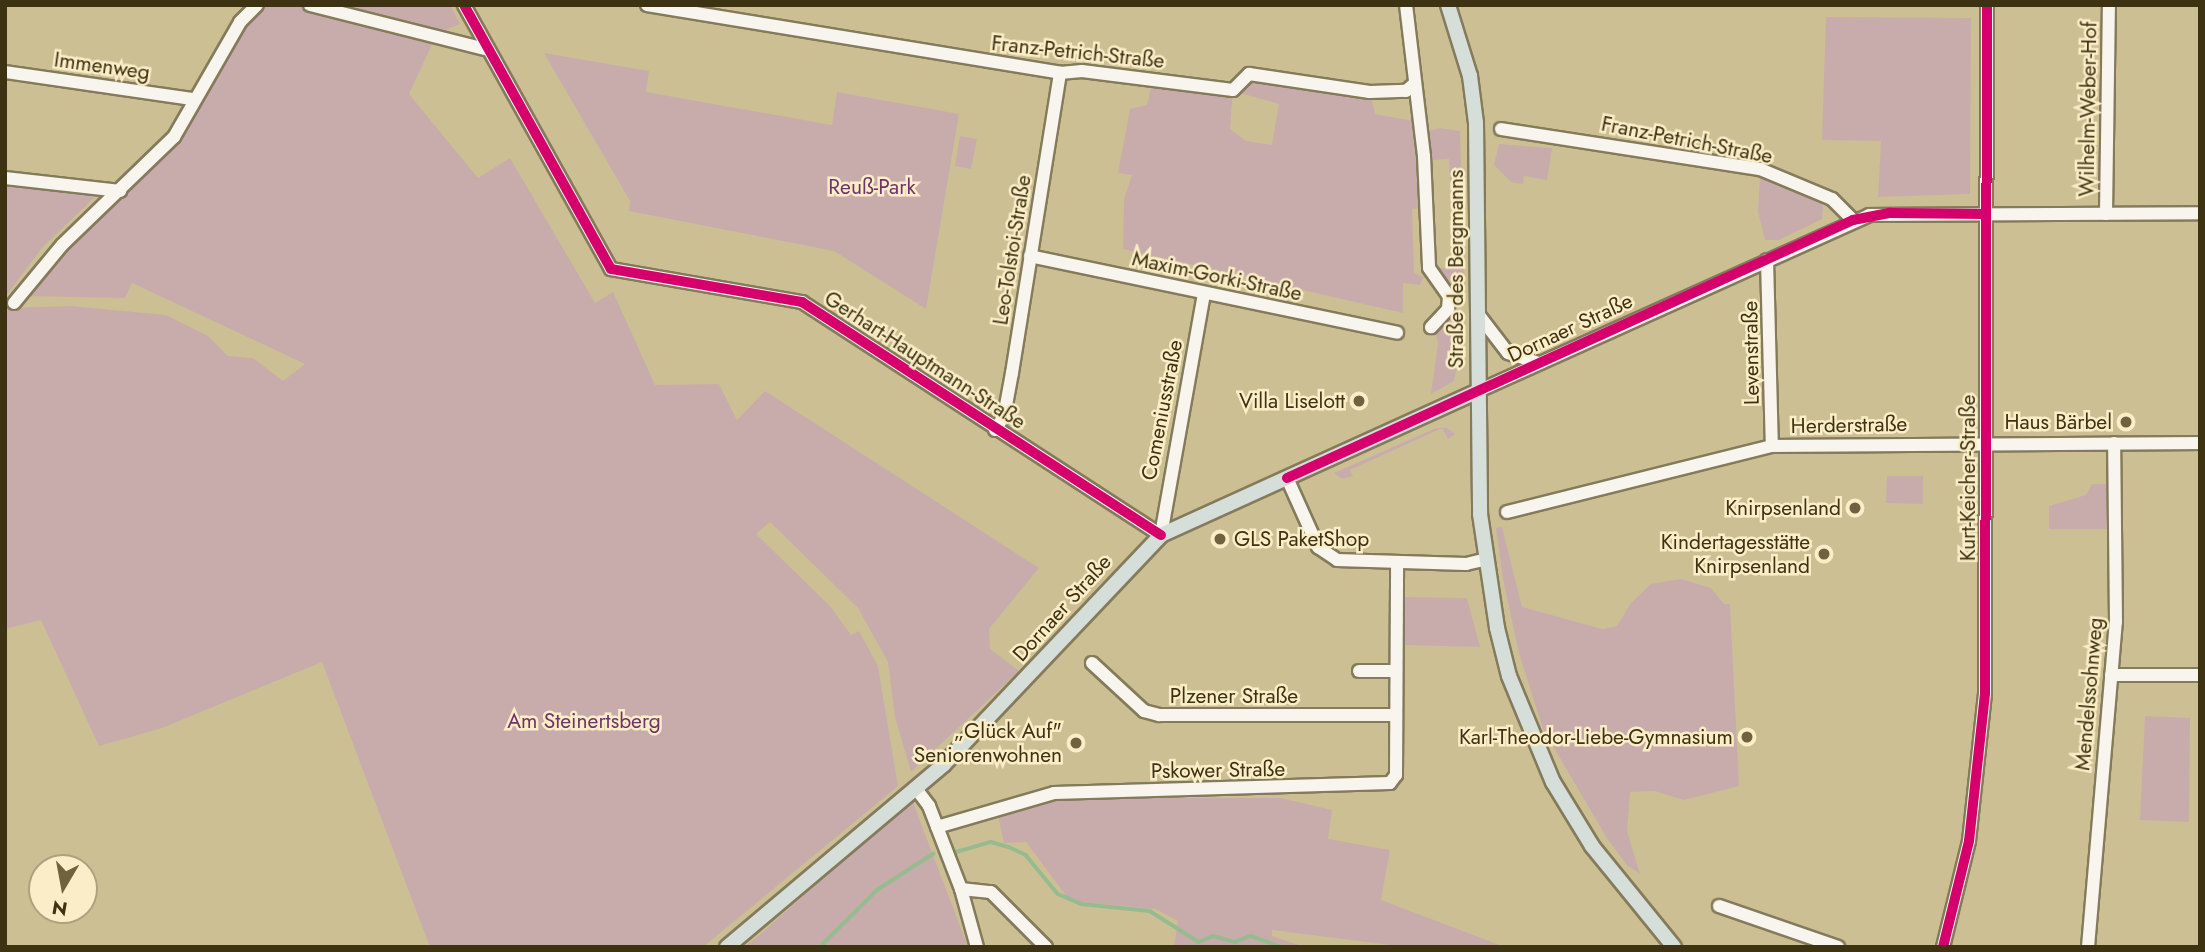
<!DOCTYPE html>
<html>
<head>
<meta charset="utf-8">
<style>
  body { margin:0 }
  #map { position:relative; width:2205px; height:952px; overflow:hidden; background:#cdbf94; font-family:Jost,sans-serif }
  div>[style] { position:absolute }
  .green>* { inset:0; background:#c8acab }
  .stream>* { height:3.5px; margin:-1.75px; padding:0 1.75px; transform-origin:1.75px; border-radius:1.75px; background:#97bb90 }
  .roads { filter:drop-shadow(2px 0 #847b5b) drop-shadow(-2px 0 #847b5b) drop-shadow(0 2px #847b5b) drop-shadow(0 -2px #847b5b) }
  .minor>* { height:12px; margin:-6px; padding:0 6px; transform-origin:6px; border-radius:6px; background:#f8f5ef }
  .major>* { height:14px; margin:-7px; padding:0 7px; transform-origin:7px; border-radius:7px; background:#d5ded9 }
  .cycleway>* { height:10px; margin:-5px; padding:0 5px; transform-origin:5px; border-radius:5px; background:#d6006c }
  .dots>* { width:19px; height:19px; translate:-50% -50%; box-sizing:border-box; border:4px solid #faedc7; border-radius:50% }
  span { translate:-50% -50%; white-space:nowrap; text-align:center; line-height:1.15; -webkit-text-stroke:5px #faedc7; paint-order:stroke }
  .street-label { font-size:21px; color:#3d3211 }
  .park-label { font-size:21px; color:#70326a }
  .poi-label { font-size:21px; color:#3d3211 }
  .right { translate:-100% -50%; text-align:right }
  .left { translate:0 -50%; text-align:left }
  .frame { position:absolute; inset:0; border:7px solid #3d3211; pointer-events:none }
  .north { position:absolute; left:28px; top:854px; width:70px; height:70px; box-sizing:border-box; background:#faedc7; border:2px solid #aea27e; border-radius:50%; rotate:190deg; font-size:19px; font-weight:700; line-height:28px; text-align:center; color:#3d3211 }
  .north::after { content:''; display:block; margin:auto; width:24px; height:32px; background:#6f633f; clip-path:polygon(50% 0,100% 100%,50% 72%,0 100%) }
</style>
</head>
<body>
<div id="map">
  <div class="green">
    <i style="clip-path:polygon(299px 5px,435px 38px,409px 94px,478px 178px,510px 158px,595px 303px,613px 292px,655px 385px,719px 384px,737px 420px,765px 391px,1039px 568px,989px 629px,990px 649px,1019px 671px,911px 772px,895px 717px,888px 662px,858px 608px,770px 522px,756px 534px,830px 606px,851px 635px,859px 631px,878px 666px,898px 786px,703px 947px,430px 947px,322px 662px,162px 728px,99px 746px,41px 620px,5px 629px,5px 308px,71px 306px,166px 315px,208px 336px,228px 356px,253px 358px,283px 381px,305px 364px,132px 283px,125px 298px,26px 296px,63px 250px,123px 194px,254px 18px,268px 5px)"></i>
    <i style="clip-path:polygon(344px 5px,450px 5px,460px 24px,438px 33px)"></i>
    <i style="clip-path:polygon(1826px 17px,1971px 18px,1970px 194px,1878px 197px,1881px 141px,1822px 140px)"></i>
    <i style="clip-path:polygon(544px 53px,649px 71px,646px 92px,832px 125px,837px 92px,959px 114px,926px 309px,834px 251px,629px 211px,630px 201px)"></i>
    <i style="clip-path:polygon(evenodd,1249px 74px,1370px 92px,1375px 114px,1419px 122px,1422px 208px,1412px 209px,1414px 273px,1423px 277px,1420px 285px,1403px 283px,1403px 313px,1123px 249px,1124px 199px,1132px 175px,1118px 173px,1130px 109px,1147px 105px,1153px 79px,1233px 90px,1249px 74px,1233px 91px,1279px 104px,1272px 145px,1246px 141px,1230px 129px,1233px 91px)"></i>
    <i style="clip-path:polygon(1440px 128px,1460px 131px,1464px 283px,1439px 280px,1428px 254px,1437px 254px,1438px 268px,1455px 267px,1449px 159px,1432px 160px,1433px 173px,1428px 173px,1425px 132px)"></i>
    <i style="clip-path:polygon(960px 136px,977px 139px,971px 169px,955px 166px)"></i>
    <i style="clip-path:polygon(1499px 144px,1552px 148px,1547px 180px,1524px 176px,1523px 184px,1511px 182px,1494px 165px)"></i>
    <i style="clip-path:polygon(1760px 175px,1818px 199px,1823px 206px,1822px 219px,1779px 240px,1765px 240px,1758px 212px)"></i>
    <i style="clip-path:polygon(5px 183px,100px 192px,42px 248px,5px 297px)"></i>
    <i style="clip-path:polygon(1443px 316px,1460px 319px,1460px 353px,1454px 381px,1431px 394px,1438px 343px,1434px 329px)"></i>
    <i style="clip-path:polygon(1442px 428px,1350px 470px,1353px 476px,1342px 479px,1334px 473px,1434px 429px,1443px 428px,1447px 428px,1455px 434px,1448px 439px)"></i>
    <i style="clip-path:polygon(1887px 476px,1923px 476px,1923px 504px,1886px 503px)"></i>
    <i style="clip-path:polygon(2092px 484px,2108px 484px,2109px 529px,2049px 529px,2049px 506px,2086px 495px)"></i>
    <i style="clip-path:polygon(1502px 527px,1522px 607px,1602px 629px,1617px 626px,1631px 603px,1651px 584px,1681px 579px,1711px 588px,1724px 604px,1730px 604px,1739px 786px,1684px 800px,1655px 791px,1630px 792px,1627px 831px,1640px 874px,1627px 865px,1608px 840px,1543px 729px,1519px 653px,1503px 579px,1496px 528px)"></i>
    <i style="clip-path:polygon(1404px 597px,1467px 598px,1480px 647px,1405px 645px)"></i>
    <i style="clip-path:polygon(2145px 716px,2190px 718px,2189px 822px,2140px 820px)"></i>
    <i style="clip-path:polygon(1093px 798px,1281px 798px,1332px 810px,1328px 839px,1390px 850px,1381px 900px,1505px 947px,1406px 947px,1272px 930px,1272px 936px,1305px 947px,1174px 947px,1178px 921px,1155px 909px,1070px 901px,1026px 842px,1004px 843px,998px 816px,1060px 799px)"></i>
    <i style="clip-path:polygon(912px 800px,968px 947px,744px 947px,758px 936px)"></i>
  </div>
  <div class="stream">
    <i style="left:956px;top:852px;width:36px;rotate:-16deg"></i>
    <i style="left:991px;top:842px;width:19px;rotate:16deg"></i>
    <i style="left:1009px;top:847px;width:19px;rotate:25deg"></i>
    <i style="left:1026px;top:855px;width:50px;rotate:50.6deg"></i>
    <i style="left:1058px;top:894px;width:25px;rotate:23deg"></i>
    <i style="left:1081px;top:904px;width:69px;rotate:5.8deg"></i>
    <i style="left:1150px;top:911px;width:58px;rotate:32.3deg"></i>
    <i style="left:1199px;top:942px;width:15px;rotate:-23deg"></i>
    <i style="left:1213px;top:936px;width:23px;rotate:15deg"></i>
    <i style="left:1235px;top:942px;width:17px;rotate:-21deg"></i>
    <i style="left:1251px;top:936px;width:32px;rotate:20deg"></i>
    <i style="left:820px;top:947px;width:81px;rotate:-45deg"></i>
    <i style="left:877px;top:890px;width:67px;rotate:-32.7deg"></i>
  </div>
  <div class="roads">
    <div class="minor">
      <i style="left:310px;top:5px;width:180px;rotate:14.1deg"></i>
      <i style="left:464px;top:5px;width:302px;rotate:60.9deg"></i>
      <i style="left:611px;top:269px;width:194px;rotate:9.8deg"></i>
      <i style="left:802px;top:302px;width:428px;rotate:33deg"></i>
      <i style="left:647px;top:5px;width:419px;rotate:9.3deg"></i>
      <i style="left:1060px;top:73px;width:22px;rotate:-5deg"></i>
      <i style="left:1082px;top:71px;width:152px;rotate:7.2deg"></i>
      <i style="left:1233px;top:90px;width:23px;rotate:-45deg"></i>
      <i style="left:1249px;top:74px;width:122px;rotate:8.5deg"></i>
      <i style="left:1370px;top:92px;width:36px;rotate:-2deg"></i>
      <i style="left:1406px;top:91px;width:11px;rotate:-41deg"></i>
      <i style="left:1406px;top:5px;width:152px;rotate:83.2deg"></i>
      <i style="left:1424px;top:156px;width:112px;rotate:87.4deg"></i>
      <i style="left:1429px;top:268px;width:35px;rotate:55deg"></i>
      <i style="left:1449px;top:297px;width:12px;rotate:95deg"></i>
      <i style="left:1448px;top:309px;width:25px;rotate:133deg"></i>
      <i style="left:5px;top:72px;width:190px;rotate:8.2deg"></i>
      <i style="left:1501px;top:129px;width:262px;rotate:8.8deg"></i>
      <i style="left:1760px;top:169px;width:78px;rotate:22.6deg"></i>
      <i style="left:1832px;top:199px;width:30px;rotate:45deg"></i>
      <i style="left:5px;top:178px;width:116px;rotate:6.4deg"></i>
      <i style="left:2106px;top:214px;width:209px;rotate:-89.2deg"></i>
      <i style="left:1030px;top:256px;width:375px;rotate:11.8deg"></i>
      <i style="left:1767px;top:260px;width:186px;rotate:88.5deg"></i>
      <i style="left:14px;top:303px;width:75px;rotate:-50.4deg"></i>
      <i style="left:62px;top:245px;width:156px;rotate:-44deg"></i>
      <i style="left:174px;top:137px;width:133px;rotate:-60.1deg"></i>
      <i style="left:240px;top:22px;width:24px;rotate:-45deg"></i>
      <i style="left:1478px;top:314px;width:49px;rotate:52.4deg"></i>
      <i style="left:1508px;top:353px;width:33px;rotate:18deg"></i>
      <i style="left:1476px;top:392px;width:431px;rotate:-24.2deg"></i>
      <i style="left:1869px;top:215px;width:331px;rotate:-0.3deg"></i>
      <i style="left:995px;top:430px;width:17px;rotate:-57deg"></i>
      <i style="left:1004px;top:416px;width:44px;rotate:-79.5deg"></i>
      <i style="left:1012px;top:373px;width:304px;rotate:-80.9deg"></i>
      <i style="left:1287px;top:478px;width:76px;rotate:65.8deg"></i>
      <i style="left:1318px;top:547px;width:23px;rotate:34deg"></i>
      <i style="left:1337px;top:560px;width:129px;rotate:1.8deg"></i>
      <i style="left:1466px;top:564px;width:18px;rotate:-13deg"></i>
      <i style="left:1507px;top:512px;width:273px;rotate:-14deg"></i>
      <i style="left:1772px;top:446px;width:428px;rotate:-0.4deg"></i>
      <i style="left:1161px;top:535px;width:246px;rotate:-79.9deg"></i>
      <i style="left:1092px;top:663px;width:71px;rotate:42.7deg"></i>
      <i style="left:1144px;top:711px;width:16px;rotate:15deg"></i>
      <i style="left:1159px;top:715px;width:237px"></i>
      <i style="left:1359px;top:671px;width:37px"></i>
      <i style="left:2111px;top:675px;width:89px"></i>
      <i style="left:917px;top:790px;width:20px;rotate:53deg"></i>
      <i style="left:929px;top:806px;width:89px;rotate:68.9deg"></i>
      <i style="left:961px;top:889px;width:60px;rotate:74.6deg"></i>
      <i style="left:937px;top:827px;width:122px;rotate:-16.2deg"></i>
      <i style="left:1054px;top:793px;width:336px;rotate:-1.7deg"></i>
      <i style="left:1390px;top:783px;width:10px;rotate:-53deg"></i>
      <i style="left:1396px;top:775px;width:211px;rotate:-89.7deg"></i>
      <i style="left:961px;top:889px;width:30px;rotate:6deg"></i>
      <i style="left:991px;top:892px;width:78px;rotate:45deg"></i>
      <i style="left:1719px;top:906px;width:126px;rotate:19deg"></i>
      <i style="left:1943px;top:947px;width:109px;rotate:-76.2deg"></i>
      <i style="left:1969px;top:841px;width:149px;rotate:-83.8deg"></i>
      <i style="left:1985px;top:693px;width:688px;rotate:-89.83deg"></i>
      <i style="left:2088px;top:947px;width:326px;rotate:-85.1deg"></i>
      <i style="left:2116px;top:622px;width:179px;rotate:-90.6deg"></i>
    </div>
    <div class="major">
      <i style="left:1448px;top:5px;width:74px;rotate:72.8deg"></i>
      <i style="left:1470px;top:76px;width:47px;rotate:82.7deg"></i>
      <i style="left:1476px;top:123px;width:391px;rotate:89.4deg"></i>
      <i style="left:1480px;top:514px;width:115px;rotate:81.5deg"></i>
      <i style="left:1497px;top:628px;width:49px;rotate:76deg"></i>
      <i style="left:1509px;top:676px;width:115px;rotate:67.5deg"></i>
      <i style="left:1553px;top:782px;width:75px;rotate:58.6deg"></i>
      <i style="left:1592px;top:846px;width:130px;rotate:50.9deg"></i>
      <i style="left:727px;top:947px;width:284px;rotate:-40.1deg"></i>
      <i style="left:944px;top:764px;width:315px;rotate:-46.5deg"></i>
      <i style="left:1161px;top:535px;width:346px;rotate:-24.4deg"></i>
    </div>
  </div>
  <div class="cycleway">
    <i style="left:464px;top:5px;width:302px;rotate:60.9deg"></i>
    <i style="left:611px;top:269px;width:194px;rotate:9.8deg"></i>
    <i style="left:802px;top:302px;width:428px;rotate:33deg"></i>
    <i style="left:1287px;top:478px;width:622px;rotate:-24.5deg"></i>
    <i style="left:1853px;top:220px;width:38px;rotate:-11deg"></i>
    <i style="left:1890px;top:213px;width:95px;rotate:0.6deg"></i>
    <i style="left:1943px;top:947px;width:109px;rotate:-76.2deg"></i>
    <i style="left:1969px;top:841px;width:149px;rotate:-83.8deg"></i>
    <i style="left:1985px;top:693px;width:688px;rotate:-89.83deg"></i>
  </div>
  <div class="dots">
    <i style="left:1359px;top:401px;background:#6f633f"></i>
    <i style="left:2126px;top:422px;background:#6f633f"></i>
    <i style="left:1855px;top:508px;background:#6f633f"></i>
    <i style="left:1220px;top:539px;background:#6f633f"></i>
    <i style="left:1824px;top:554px;background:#6f633f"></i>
    <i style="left:1747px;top:737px;background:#6f633f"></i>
    <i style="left:1076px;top:743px;background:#6f633f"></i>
  </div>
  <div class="street-label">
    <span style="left:1078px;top:52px;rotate:6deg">Franz-Petrich-Straße</span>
    <span style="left:102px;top:66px;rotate:8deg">Immenweg</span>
    <span style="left:2088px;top:109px;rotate:-89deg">Wilhelm-Weber-Hof</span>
    <span style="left:1687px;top:140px;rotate:11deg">Franz-Petrich-Straße</span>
    <span style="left:1012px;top:250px;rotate:-81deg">Leo-Tolstoi-Straße</span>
    <span style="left:1456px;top:269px;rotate:-90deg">Straße des Bergmanns</span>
    <span style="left:1217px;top:276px;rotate:12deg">Maxim-Gorki-Straße</span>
    <span style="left:1570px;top:328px;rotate:-25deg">Dornaer Straße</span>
    <span style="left:1751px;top:353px;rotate:-91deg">Levenstraße</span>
    <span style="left:925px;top:360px;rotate:33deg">Gerhart-Hauptmann-Straße</span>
    <span style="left:1162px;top:410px;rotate:-79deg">Comeniusstraße</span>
    <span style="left:1849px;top:425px;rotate:-1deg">Herderstraße</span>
    <span style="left:1968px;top:478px;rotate:-90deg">Kurt-Keicher-Straße</span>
    <span style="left:1062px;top:608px;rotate:-48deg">Dornaer Straße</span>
    <span style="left:2089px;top:694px;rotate:-85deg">Mendelssohnweg</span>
    <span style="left:1234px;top:696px">Plzener Straße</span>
    <span style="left:1218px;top:770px;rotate:-1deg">Pskower Straße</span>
  </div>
  <div class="park-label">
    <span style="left:872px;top:187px">Reuß-Park</span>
    <span style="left:584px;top:721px">Am Steinertsberg</span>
  </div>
  <div class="poi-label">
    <span class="right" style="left:1345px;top:401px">Villa Liselott</span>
    <span class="right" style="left:2112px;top:422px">Haus Bärbel</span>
    <span class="right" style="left:1841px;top:508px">Knirpsenland</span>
    <span class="left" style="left:1234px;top:539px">GLS PaketShop</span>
    <span class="right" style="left:1810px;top:554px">Kindertagesstätte<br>Knirpsenland</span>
    <span class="right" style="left:1062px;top:743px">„Glück Auf"<br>Seniorenwohnen</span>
    <span class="right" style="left:1733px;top:737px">Karl-Theodor-Liebe-Gymnasium</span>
  </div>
  <div class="frame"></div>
  <div class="north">N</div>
</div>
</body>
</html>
